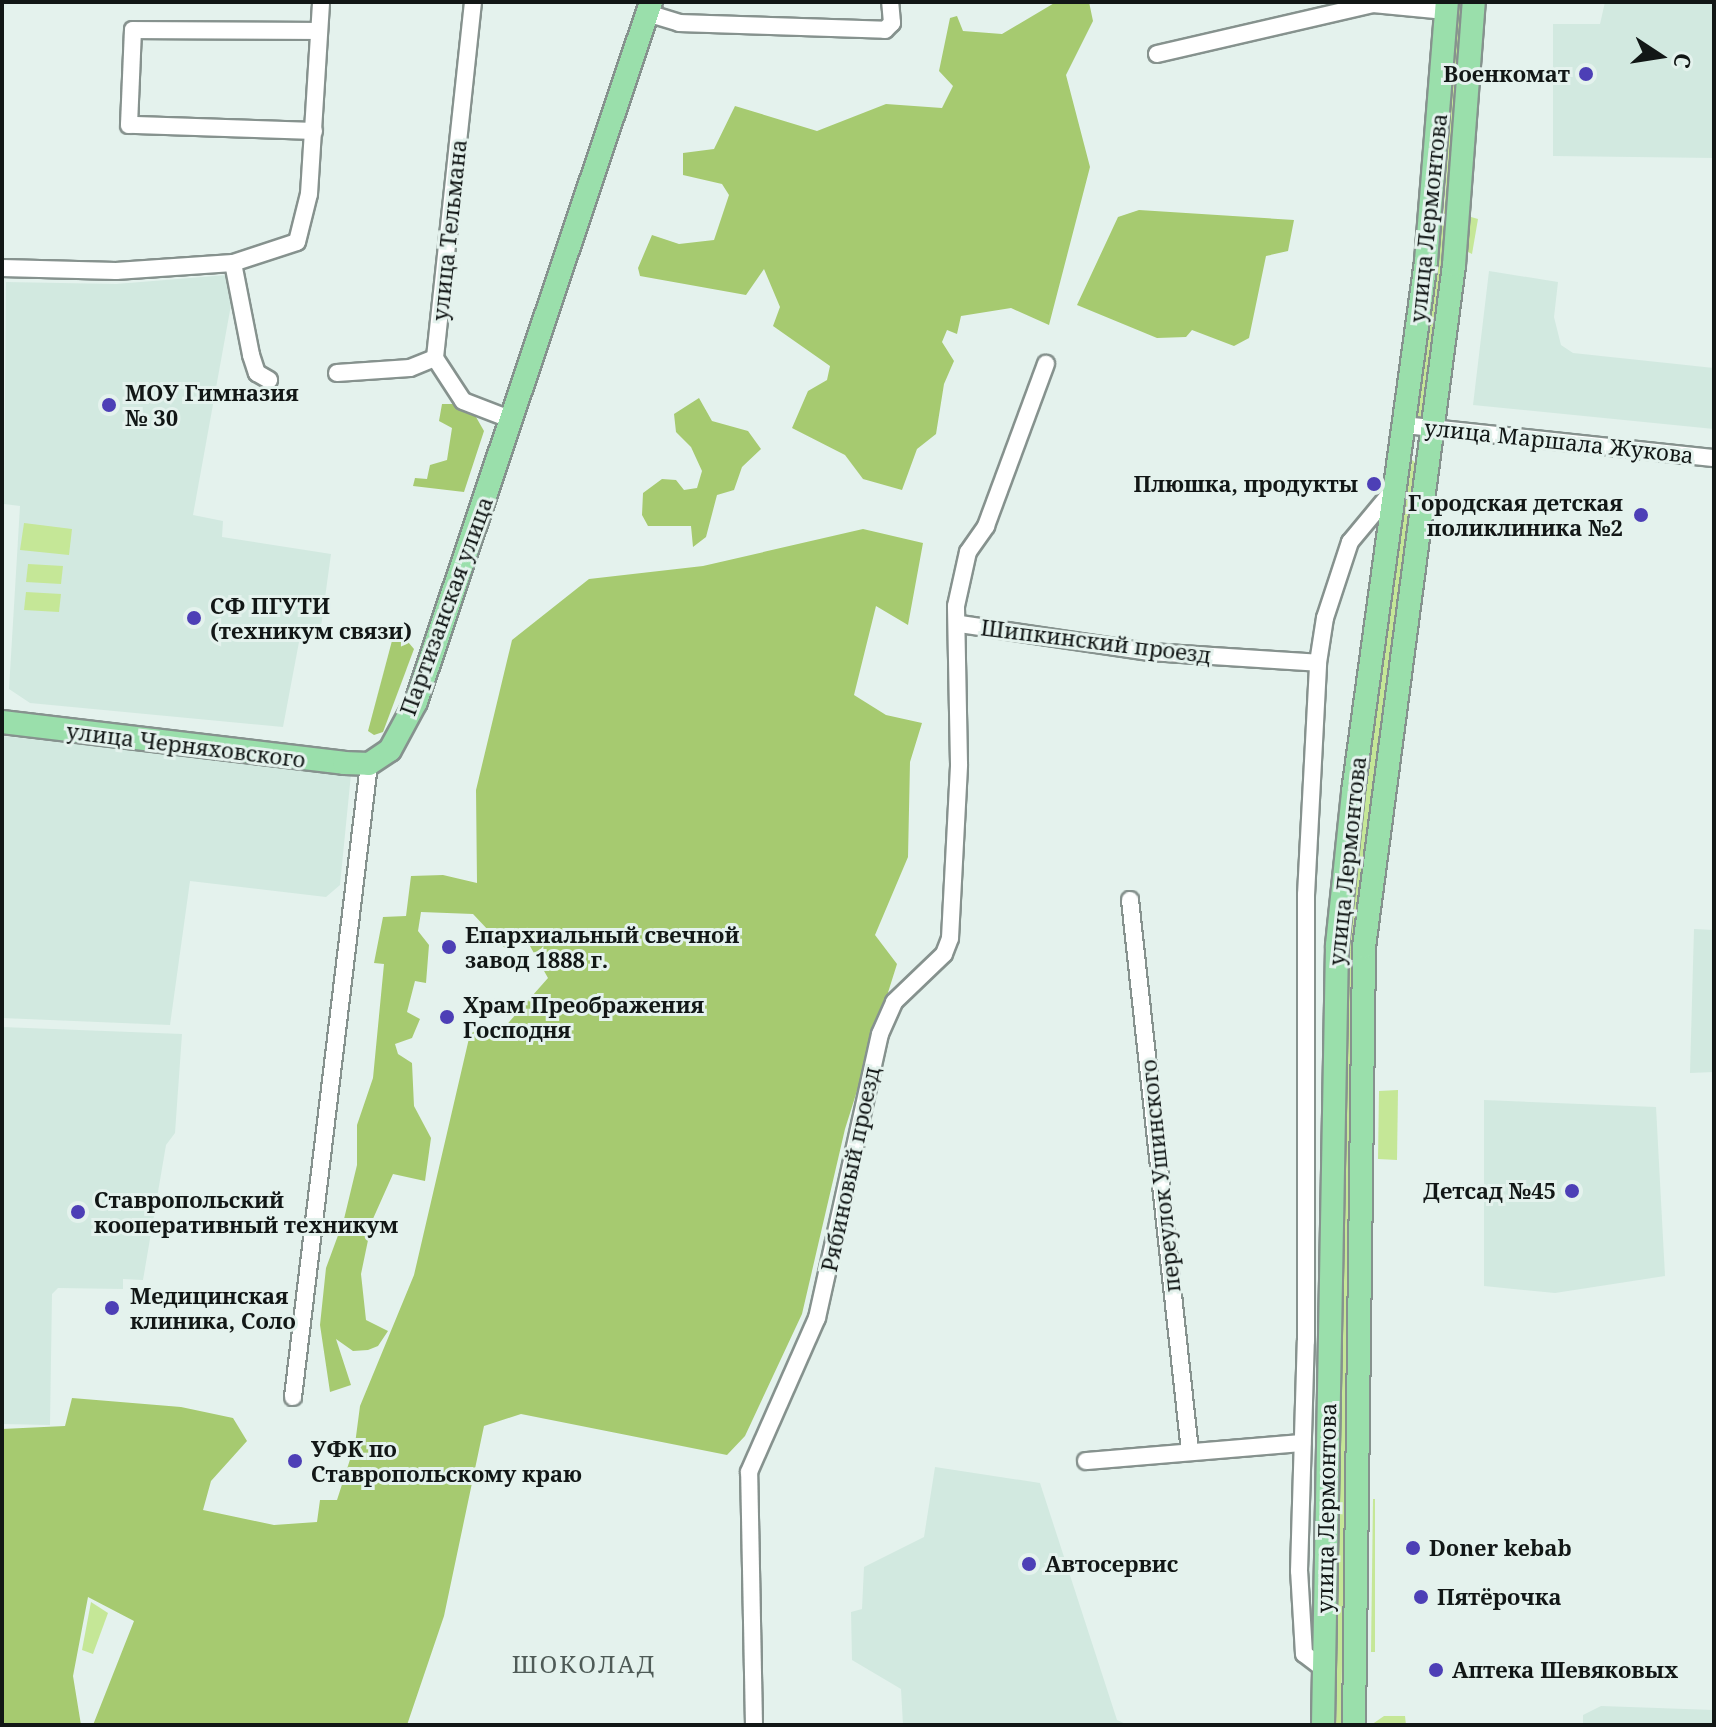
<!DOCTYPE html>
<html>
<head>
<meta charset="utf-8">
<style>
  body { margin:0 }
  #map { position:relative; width:1716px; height:1727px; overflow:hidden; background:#e4f2ed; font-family:"Noto Serif",serif }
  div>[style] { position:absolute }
  .built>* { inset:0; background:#d2e9e0 }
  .green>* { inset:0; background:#c5e797 }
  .forest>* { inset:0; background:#a6ca70 }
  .roads { filter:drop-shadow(2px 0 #86928e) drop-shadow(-2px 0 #86928e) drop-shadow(0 2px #86928e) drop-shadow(0 -2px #86928e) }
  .minor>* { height:16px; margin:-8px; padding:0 8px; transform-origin:8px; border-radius:8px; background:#fff }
  .major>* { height:22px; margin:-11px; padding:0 11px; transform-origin:11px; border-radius:11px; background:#9adfab }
  .dots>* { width:22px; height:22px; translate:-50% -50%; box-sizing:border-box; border:4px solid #e4f2ed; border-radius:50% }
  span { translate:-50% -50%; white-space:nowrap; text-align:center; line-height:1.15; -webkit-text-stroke:6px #e4f2ed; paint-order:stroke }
  .poi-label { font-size:22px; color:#121716; font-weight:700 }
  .right { translate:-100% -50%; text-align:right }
  .left { translate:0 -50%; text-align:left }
  .street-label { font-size:22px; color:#121716 }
  .neighbourhood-label { font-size:24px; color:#4f5b57; letter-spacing:2px }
  .frame { position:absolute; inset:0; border:4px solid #121716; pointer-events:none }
  .north { position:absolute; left:1620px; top:16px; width:80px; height:80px; -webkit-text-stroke:6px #e4f2ed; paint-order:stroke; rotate:102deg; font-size:22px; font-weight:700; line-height:32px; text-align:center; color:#121716 }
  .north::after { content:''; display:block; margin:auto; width:28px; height:36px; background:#121716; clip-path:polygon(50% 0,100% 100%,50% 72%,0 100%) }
</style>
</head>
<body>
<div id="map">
  <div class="built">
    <i style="clip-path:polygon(1605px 2px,1714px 2px,1714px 158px,1553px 156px,1553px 24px,1600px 24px)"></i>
    <i style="clip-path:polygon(1489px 271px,1558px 282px,1554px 317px,1561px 345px,1573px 353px,1714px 368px,1714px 429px,1473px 405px)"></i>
    <i style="clip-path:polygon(227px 275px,231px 305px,193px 515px,223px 521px,222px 537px,331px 554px,321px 627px,302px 626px,283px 727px,30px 703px,9px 689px,20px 506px,4px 504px,6px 282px,116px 284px)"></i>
    <i style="clip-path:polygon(2px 736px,351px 774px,340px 885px,326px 897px,190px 881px,170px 1025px,2px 1018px)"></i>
    <i style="clip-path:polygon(1694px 929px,1714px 930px,1714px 1072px,1690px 1073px)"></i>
    <i style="clip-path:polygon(2px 1027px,182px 1034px,175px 1133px,166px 1145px,143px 1280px,123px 1279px,123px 1289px,58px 1288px,52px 1294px,50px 1425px,2px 1424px)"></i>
    <i style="clip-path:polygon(1484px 1100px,1656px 1107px,1665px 1276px,1555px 1293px,1484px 1286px)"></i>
    <i style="clip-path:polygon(935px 1467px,1040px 1483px,1117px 1720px,1128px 1725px,903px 1725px,901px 1689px,852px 1660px,851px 1612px,862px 1609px,864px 1567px,924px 1537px)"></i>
    <i style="clip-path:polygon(1601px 1706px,1714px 1710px,1714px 1725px,1583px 1725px,1583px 1715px)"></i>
  </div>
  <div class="green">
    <i style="clip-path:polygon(1458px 2px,1463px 2px,1449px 211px,1421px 417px,1416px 419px,1444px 211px)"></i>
    <i style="clip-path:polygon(1471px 217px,1478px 219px,1472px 254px,1466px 251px)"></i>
    <i style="clip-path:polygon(1412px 460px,1415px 462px,1354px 946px,1341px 1725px,1336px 1725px,1348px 945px,1364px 793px)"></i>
    <i style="clip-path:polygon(24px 523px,72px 529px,69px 555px,20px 550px)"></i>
    <i style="clip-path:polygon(28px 564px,63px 566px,61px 584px,26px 582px)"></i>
    <i style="clip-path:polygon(26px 592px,61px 594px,59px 612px,24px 610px)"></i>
    <i style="clip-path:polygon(1398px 1090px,1397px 1160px,1378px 1159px,1379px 1091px)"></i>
    <i style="clip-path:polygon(1373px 1499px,1375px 1499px,1375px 1652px,1371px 1652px)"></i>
    <i style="clip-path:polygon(91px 1602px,108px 1613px,93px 1654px,82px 1650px)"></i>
    <i style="clip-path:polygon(1384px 1716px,1405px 1716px,1406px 1725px,1371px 1725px)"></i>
  </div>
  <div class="forest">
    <i style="clip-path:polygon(1056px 2px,1089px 2px,1093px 21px,1066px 75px,1090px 167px,1049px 325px,1011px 308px,961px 316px,957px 334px,947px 330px,942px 342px,954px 361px,944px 384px,936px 434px,917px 449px,902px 490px,863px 479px,845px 455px,792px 428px,808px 391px,827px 380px,830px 366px,773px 326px,780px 307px,764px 269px,746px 295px,640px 276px,638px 268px,652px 235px,679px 244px,714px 240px,729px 195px,722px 184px,683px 175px,683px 153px,714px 149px,735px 106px,817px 131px,886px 104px,942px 108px,953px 86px,939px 71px,950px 18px,957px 16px,963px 31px,1002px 34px)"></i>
    <i style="clip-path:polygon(1139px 210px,1294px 220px,1288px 251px,1266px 256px,1249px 338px,1234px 346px,1192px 330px,1186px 337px,1157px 338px,1077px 305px,1118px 217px)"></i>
    <i style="clip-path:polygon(699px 398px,712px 421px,748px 431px,761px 449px,742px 467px,734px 490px,717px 495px,706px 537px,693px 547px,691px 526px,648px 526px,642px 515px,643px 493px,662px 479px,676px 480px,684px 490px,697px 488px,702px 471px,691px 447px,676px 432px,674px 414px)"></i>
    <i style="clip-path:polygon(442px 404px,461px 404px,472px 410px,484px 431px,464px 492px,413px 486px,415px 478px,427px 479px,430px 465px,447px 460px,452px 428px,439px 421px)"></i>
    <i style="clip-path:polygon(863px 529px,923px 543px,908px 625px,876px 606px,854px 695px,886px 715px,922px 723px,910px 762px,908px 857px,875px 935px,897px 964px,845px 1129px,802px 1314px,745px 1436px,727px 1455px,521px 1414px,484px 1426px,444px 1616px,407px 1725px,93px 1725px,134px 1621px,88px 1597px,73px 1676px,81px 1725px,2px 1725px,2px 1429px,65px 1426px,72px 1398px,181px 1407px,233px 1418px,247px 1441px,211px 1481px,203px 1510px,274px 1525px,317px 1522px,320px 1500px,337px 1500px,355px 1444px,360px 1406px,414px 1275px,470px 1034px,480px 1028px,502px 1030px,548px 978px,526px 939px,505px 948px,473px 914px,421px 912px,418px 931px,429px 945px,426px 983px,415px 981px,407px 1012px,420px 1019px,412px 1038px,395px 1044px,398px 1054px,412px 1063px,414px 1106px,431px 1138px,425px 1181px,393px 1174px,372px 1221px,361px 1274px,366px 1320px,388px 1331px,378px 1346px,368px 1350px,353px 1351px,336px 1339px,351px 1385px,330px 1392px,320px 1325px,326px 1268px,344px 1219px,357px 1165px,357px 1125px,373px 1078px,384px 964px,374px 963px,383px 917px,406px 916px,411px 876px,443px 875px,477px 883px,476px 790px,512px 640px,589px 579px,703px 566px)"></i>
    <i style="clip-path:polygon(403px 636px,414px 649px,383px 732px,374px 735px,368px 731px,393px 637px)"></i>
  </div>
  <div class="roads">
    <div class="minor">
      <i style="left:473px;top:2px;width:358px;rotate:96.1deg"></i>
      <i style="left:435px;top:358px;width:51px;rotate:56.9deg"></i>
      <i style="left:463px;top:401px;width:50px;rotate:21deg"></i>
      <i style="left:647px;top:13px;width:34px;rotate:17deg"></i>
      <i style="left:679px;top:23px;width:206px;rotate:1.9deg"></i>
      <i style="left:885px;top:30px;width:10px;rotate:-45deg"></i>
      <i style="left:892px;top:23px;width:21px;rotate:-95deg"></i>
      <i style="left:1157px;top:54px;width:222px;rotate:-13deg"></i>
      <i style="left:1373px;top:4px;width:73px;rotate:5.5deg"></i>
      <i style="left:314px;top:131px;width:185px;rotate:-178.1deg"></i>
      <i style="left:129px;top:125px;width:95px;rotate:-87.6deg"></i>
      <i style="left:133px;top:30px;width:185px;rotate:0.3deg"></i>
      <i style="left:233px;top:263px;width:94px;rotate:78.9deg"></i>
      <i style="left:251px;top:355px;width:19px;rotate:72deg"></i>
      <i style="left:257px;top:373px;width:14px;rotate:30deg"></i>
      <i style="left:2px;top:268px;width:114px;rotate:1.5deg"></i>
      <i style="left:116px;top:271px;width:117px;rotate:-3.9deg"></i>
      <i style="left:233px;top:263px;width:67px;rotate:-18.2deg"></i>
      <i style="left:297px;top:242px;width:49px;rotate:-76deg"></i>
      <i style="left:309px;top:194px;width:192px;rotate:-86.4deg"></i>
      <i style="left:337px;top:373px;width:73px;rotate:-3.9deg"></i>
      <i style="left:410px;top:368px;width:27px;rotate:-22deg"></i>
      <i style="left:1404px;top:425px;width:312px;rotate:6.1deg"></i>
      <i style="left:960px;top:624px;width:192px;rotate:8.4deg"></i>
      <i style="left:1150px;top:652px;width:168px;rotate:3.7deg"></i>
      <i style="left:1130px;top:900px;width:554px;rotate:83.79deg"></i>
      <i style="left:293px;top:1397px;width:638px;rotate:-83.15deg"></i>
      <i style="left:1086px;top:1461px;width:217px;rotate:-4.8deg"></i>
      <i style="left:1324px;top:1669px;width:25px;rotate:-143deg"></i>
      <i style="left:1304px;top:1654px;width:83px;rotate:-93.4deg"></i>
      <i style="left:1299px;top:1571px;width:230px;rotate:-88.3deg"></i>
      <i style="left:1306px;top:1341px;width:446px;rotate:-90deg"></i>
      <i style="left:1306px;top:895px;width:232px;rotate:-87deg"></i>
      <i style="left:1318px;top:663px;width:46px;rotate:-81.2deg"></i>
      <i style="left:1325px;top:618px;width:80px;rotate:-71.8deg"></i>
      <i style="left:1350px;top:542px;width:70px;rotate:-50.2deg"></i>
      <i style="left:754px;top:1725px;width:253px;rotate:-91.1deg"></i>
      <i style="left:749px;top:1472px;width:168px;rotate:-66.2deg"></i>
      <i style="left:817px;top:1318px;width:291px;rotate:-77.5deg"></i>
      <i style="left:880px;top:1034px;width:35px;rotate:-66deg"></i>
      <i style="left:894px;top:1002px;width:69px;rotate:-43.8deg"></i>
      <i style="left:944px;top:954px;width:17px;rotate:-69deg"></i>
      <i style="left:950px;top:938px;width:174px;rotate:-87deg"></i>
      <i style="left:959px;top:764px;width:158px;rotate:-91.1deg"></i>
      <i style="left:956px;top:606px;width:55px;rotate:-77.5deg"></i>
      <i style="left:968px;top:552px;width:32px;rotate:-55deg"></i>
      <i style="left:986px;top:526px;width:173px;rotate:-69.7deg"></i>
    </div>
    <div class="major">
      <i style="left:2px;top:722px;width:344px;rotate:6.8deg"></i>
      <i style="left:344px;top:763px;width:25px;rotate:2deg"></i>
      <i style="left:369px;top:764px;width:25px;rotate:-34deg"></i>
      <i style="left:390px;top:750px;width:55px;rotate:-61.6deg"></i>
      <i style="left:416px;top:702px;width:738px;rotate:-71.44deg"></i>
      <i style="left:1323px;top:1725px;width:780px;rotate:-88.97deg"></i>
      <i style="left:1337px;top:945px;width:154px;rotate:-84deg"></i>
      <i style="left:1353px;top:792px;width:536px;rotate:-82.17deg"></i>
      <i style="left:1426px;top:261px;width:260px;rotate:-85.4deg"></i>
      <i style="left:1354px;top:1725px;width:778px;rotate:-89.26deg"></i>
      <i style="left:1364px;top:947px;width:688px;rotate:-82.48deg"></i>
      <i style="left:1454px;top:265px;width:264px;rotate:-85.7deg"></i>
    </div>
  </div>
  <div class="dots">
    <i style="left:1586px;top:74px;background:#4d3fb6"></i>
    <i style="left:109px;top:405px;background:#4d3fb6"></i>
    <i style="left:1374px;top:484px;background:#4d3fb6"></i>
    <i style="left:1641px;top:515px;background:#4d3fb6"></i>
    <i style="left:194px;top:618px;background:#4d3fb6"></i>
    <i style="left:449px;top:947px;background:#4d3fb6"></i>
    <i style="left:447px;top:1017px;background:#4d3fb6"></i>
    <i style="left:1572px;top:1191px;background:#4d3fb6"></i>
    <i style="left:78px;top:1212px;background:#4d3fb6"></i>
    <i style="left:112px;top:1308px;background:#4d3fb6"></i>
    <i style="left:295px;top:1461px;background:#4d3fb6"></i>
    <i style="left:1413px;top:1548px;background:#4d3fb6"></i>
    <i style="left:1029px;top:1564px;background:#4d3fb6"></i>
    <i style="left:1421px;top:1597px;background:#4d3fb6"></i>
    <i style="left:1436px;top:1670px;background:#4d3fb6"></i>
  </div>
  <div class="poi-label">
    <span class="right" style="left:1570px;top:74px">Военкомат</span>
    <span class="left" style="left:125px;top:405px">МОУ Гимназия<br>№ 30</span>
    <span class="right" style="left:1358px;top:484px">Плюшка, продукты</span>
    <span class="right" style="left:1623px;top:515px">Городская детская<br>поликлиника №2</span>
    <span class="left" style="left:210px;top:618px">СФ ПГУТИ<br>(техникум связи)</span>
    <span class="left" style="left:465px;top:947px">Епархиальный свечной<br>завод 1888 г.</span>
    <span class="left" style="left:463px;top:1017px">Храм Преображения<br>Господня</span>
    <span class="right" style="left:1556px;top:1191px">Детсад №45</span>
    <span class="left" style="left:94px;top:1212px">Ставропольский<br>кооперативный техникум</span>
    <span class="left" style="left:130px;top:1308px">Медицинская<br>клиника, Соло</span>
    <span class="left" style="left:311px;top:1461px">УФК по<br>Ставропольскому краю</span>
    <span class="left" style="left:1429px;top:1548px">Doner kebab</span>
    <span class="left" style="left:1045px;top:1564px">Автосервис</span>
    <span class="left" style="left:1437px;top:1597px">Пятёрочка</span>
    <span class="left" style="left:1452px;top:1670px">Аптека Шевяковых</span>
  </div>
  <div class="street-label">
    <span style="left:1428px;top:218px;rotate:-84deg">улица Лермонтова</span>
    <span style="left:449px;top:230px;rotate:-84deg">улица Тельмана</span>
    <span style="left:1559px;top:441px;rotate:6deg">улица Маршала Жукова</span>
    <span style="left:446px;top:606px;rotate:-70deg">Партизанская улица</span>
    <span style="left:1096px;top:641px;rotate:7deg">Шипкинский проезд</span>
    <span style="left:186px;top:745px;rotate:7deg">улица Черняховского</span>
    <span style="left:1347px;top:861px;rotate:-84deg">улица Лермонтова</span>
    <span style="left:850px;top:1169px;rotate:-78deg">Рябиновый проезд</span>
    <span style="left:1160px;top:1176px;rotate:-96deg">переулок Ушинского</span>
    <span style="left:1326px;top:1508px;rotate:-89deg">улица Лермонтова</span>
  </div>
  <div class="neighbourhood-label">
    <span style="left:584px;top:1664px">ШОКОЛАД</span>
  </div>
  <div class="frame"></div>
  <div class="north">С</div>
</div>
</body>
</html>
